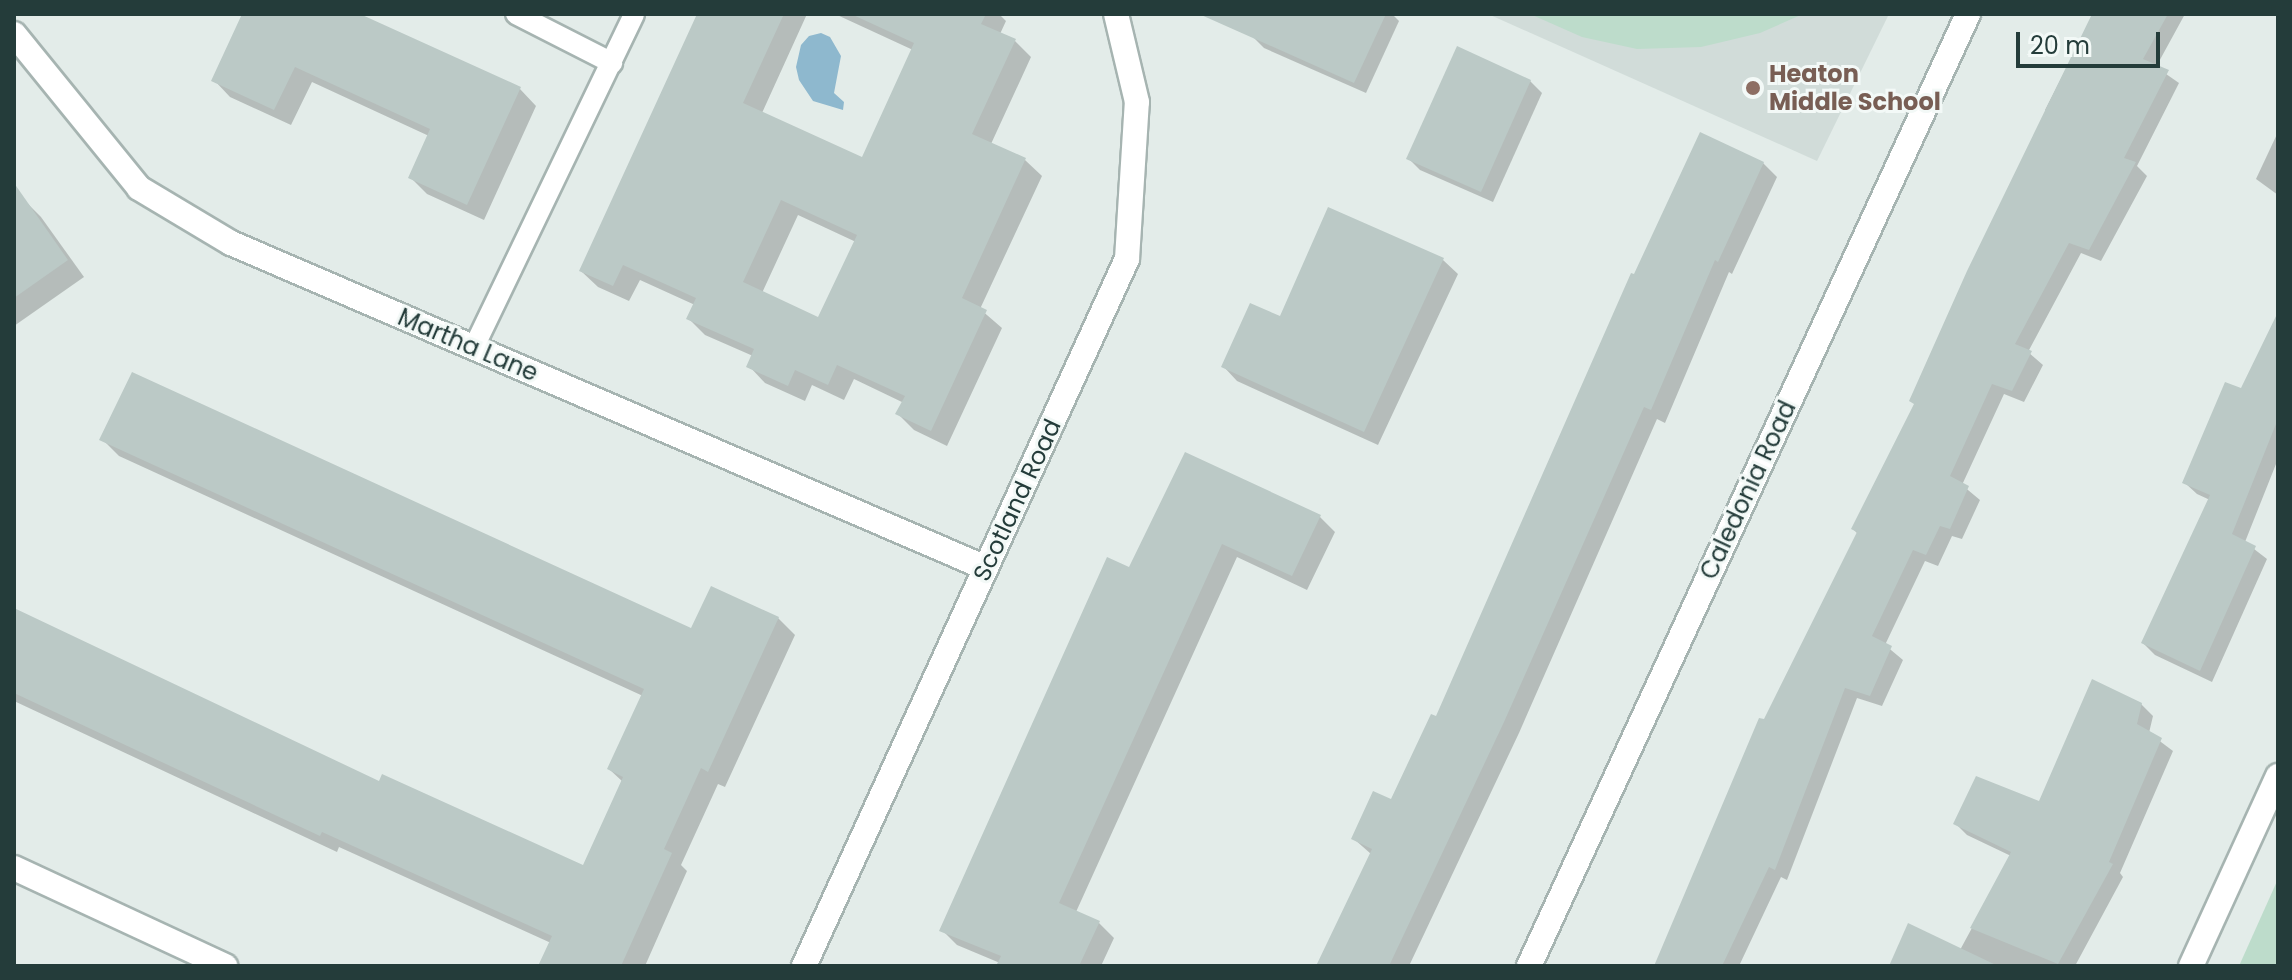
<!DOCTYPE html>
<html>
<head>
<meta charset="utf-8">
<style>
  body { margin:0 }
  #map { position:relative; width:2292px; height:980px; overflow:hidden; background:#e3ece9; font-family:Poppins,sans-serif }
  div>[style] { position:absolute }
  .built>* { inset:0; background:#d1dcd9 }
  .green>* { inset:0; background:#bddccb }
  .water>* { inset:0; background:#8eb8ce }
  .shadow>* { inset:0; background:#0003 }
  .building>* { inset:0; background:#bbc9c6 }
  .roads { filter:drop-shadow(2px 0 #a6b4b1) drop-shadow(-2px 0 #a6b4b1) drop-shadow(0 2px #a6b4b1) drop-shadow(0 -2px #a6b4b1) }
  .lane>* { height:20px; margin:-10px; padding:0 10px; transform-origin:10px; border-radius:10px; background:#fff }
  .street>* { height:24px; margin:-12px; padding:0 12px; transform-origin:12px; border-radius:12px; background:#fff }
  .dots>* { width:22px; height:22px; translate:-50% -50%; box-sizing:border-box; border:4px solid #f3f9f7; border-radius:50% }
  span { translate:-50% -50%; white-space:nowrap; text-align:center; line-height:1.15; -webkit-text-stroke:6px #f3f9f7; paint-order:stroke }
  .education-label { font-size:24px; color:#785e54; font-weight:700 }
  .left { translate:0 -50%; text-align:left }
  .street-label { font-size:24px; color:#243c3a }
  .frame { position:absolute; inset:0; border:16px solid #243c3a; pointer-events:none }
  .scale { position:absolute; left:2016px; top:32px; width:144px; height:36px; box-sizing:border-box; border:4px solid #243c3a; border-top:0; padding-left:10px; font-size:24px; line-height:28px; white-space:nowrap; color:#243c3a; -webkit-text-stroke:6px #f3f9f7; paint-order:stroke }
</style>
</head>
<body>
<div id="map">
  <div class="built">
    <i style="clip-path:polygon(1488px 14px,1889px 14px,1817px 161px)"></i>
  </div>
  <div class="green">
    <i style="clip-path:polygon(1530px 14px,1803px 14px,1760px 33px,1701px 47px,1637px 49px,1582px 37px)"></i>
    <i style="clip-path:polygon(2278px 879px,2278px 966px,2239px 966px)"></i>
  </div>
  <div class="water">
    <i style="clip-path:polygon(821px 33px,830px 37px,841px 56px,834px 93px,844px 102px,843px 110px,813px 101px,799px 80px,796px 67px,801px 45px,809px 36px)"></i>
  </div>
  <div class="shadow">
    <i style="clip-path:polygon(244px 14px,355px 14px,520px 89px,536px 106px,484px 220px,427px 194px,410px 177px,429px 136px,312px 82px,291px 125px,230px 97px,214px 80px)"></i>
    <i style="clip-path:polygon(evenodd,699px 14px,807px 14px,762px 113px,862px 159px,913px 50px,835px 14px,999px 14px,1006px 21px,1000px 34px,1015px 41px,1031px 57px,991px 144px,1025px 160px,1042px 176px,980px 309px,1002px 328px,947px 446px,914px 430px,898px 414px,904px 403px,854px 379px,844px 400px,812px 385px,805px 401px,765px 383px,749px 366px,753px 356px,705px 335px,689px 319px,695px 305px,640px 280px,629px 301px,598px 287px,581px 271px,699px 14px,798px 215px,856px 242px,819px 319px,762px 293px,798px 215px)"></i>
    <i style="clip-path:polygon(1262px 14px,1392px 14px,1399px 21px,1366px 93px,1264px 48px,1252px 36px)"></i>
    <i style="clip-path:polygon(2094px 14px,2185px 14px,2156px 67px,2179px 83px,2137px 166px,2147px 176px,2101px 261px,2081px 253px,2028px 352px,2043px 365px,2024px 402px,2004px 394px,1962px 485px,1980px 500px,1962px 539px,1952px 536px,1938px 566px,1925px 561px,1885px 645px,1903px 660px,1882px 706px,1857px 698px,1787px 880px,1781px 877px,1739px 966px,1656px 966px,1765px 721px,1858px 534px,1853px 529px,1916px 405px,2047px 112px,2045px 110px)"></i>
    <i style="clip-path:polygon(1530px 81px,1542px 93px,1493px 202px,1420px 170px,1408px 158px)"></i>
    <i style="clip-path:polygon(2278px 132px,2278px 195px,2256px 179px)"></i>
    <i style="clip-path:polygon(1763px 163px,1777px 177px,1732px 274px,1729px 272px,1665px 423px,1657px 419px,1519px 733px,1409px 966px,1319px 966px,1371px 854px,1354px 839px,1392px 802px,1437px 719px)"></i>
    <i style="clip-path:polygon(24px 200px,41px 217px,84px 277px,14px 326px,14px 207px)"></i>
    <i style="clip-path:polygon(1329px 210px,1443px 260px,1458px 274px,1378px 445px,1237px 381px,1223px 366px,1280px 319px)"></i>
    <i style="clip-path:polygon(2278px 317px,2278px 459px,2245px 542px,2267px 559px,2212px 682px,2155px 655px,2143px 643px,2210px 500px,2197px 494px,2185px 483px,2242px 391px)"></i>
    <i style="clip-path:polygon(102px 439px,692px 631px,778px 618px,795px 635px,725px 787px,718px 784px,681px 865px,687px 871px,645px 966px,541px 966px,551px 943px,339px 847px,337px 852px,14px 701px,14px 630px,584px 868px,623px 782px,609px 769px,643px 696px,119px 456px)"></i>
    <i style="clip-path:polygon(1186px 454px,1320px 517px,1335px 532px,1307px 590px,1237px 557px,1076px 912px,1099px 923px,1114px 938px,1101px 966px,998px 966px,1000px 963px,957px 945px,942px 930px,1130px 569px)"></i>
    <i style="clip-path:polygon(2141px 704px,2153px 716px,2149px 733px,2173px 751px,2120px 873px,2123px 877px,2075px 966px,1891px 966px,1960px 950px,2011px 856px,1967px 835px,1955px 823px,2040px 804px)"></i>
  </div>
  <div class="building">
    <i style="clip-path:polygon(242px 14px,360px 14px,521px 87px,467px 205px,408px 178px,430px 129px,295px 67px,274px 110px,211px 81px)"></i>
    <i style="clip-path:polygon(evenodd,697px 14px,784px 14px,743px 103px,862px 157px,914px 43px,851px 14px,986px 14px,981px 24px,1016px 39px,972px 134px,1026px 158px,962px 298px,987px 310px,931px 431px,895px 414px,905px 396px,837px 365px,828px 385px,795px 370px,788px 386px,746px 367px,754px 349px,686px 319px,696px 298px,623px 265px,613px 286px,579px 271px,697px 14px,781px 200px,857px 235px,818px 317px,743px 282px,781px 200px)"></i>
    <i style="clip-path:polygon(1199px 14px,1386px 14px,1354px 83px)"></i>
    <i style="clip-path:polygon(2092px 14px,2168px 14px,2143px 59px,2169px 70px,2124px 158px,2136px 162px,2089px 250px,2069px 243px,2015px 344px,2032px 351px,2012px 391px,1992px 384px,1950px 476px,1969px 486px,1950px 529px,1940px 526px,1926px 555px,1913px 550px,1872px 636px,1892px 646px,1870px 696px,1845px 688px,1775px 870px,1769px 867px,1722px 966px,1654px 966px,1759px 718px,1764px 719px,1857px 532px,1851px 529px,1914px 404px,1909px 401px,1967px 271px)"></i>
    <i style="clip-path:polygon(1457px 46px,1531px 80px,1481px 192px,1406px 159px)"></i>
    <i style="clip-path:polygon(1700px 132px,1764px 162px,1718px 262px,1715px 260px,1651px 410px,1644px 407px,1504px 722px,1389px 966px,1316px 966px,1372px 849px,1351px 839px,1373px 791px,1391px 799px,1431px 714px,1436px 716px,1631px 273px,1634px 274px)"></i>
    <i style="clip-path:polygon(14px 183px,68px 260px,14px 298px)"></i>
    <i style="clip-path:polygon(1328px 207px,1444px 258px,1364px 432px,1221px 367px,1250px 303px,1280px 316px)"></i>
    <i style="clip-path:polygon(2278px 312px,2278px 419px,2232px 534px,2256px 546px,2200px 671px,2141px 643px,2210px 495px,2182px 483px,2225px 382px,2241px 388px)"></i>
    <i style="clip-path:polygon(132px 372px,691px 628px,711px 586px,779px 617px,708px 772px,701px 768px,664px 849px,672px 853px,621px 966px,538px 966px,552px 936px,322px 832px,320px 836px,14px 693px,14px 608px,379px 781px,382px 774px,583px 865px,623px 777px,607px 769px,644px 689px,99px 440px)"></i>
    <i style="clip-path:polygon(1185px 452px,1321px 515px,1292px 576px,1222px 544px,1059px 903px,1100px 921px,1079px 966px,996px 966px,1001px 956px,939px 931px,1107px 557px,1129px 567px)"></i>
    <i style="clip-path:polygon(2092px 679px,2142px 703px,2137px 724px,2162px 738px,2109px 862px,2113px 864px,2058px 964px,1970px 928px,2011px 852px,1953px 824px,1976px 776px,2039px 801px)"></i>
    <i style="clip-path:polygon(1908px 923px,1998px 966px,1889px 966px)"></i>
  </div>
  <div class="roads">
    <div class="lane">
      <i style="left:516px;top:14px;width:108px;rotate:27deg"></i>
      <i style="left:474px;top:347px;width:369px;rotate:-64.3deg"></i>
    </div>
    <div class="street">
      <i style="left:14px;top:34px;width:198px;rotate:50.9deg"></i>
      <i style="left:139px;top:188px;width:107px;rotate:30.9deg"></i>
      <i style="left:231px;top:243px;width:822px;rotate:23.29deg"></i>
      <i style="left:14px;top:868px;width:233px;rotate:24.9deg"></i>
      <i style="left:804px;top:966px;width:777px;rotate:-65.45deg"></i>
      <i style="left:1127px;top:259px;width:157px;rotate:-86.4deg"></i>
      <i style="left:1137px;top:102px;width:90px;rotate:-103.4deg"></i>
      <i style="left:1529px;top:966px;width:1048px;rotate:-65.24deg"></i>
      <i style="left:2191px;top:966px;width:209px;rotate:-65.4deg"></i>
    </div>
  </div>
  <div class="dots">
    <i style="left:1753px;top:88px;background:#8d6e63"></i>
  </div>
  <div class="education-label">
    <span class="left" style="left:1769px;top:88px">Heaton<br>Middle School</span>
  </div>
  <div class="street-label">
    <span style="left:468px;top:345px;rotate:23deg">Martha Lane</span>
    <span style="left:1748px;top:490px;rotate:-65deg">Caledonia Road</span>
    <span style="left:1017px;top:500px;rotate:-65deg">Scotland Road</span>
  </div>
  <div class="frame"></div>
  <div class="scale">20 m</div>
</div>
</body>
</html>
